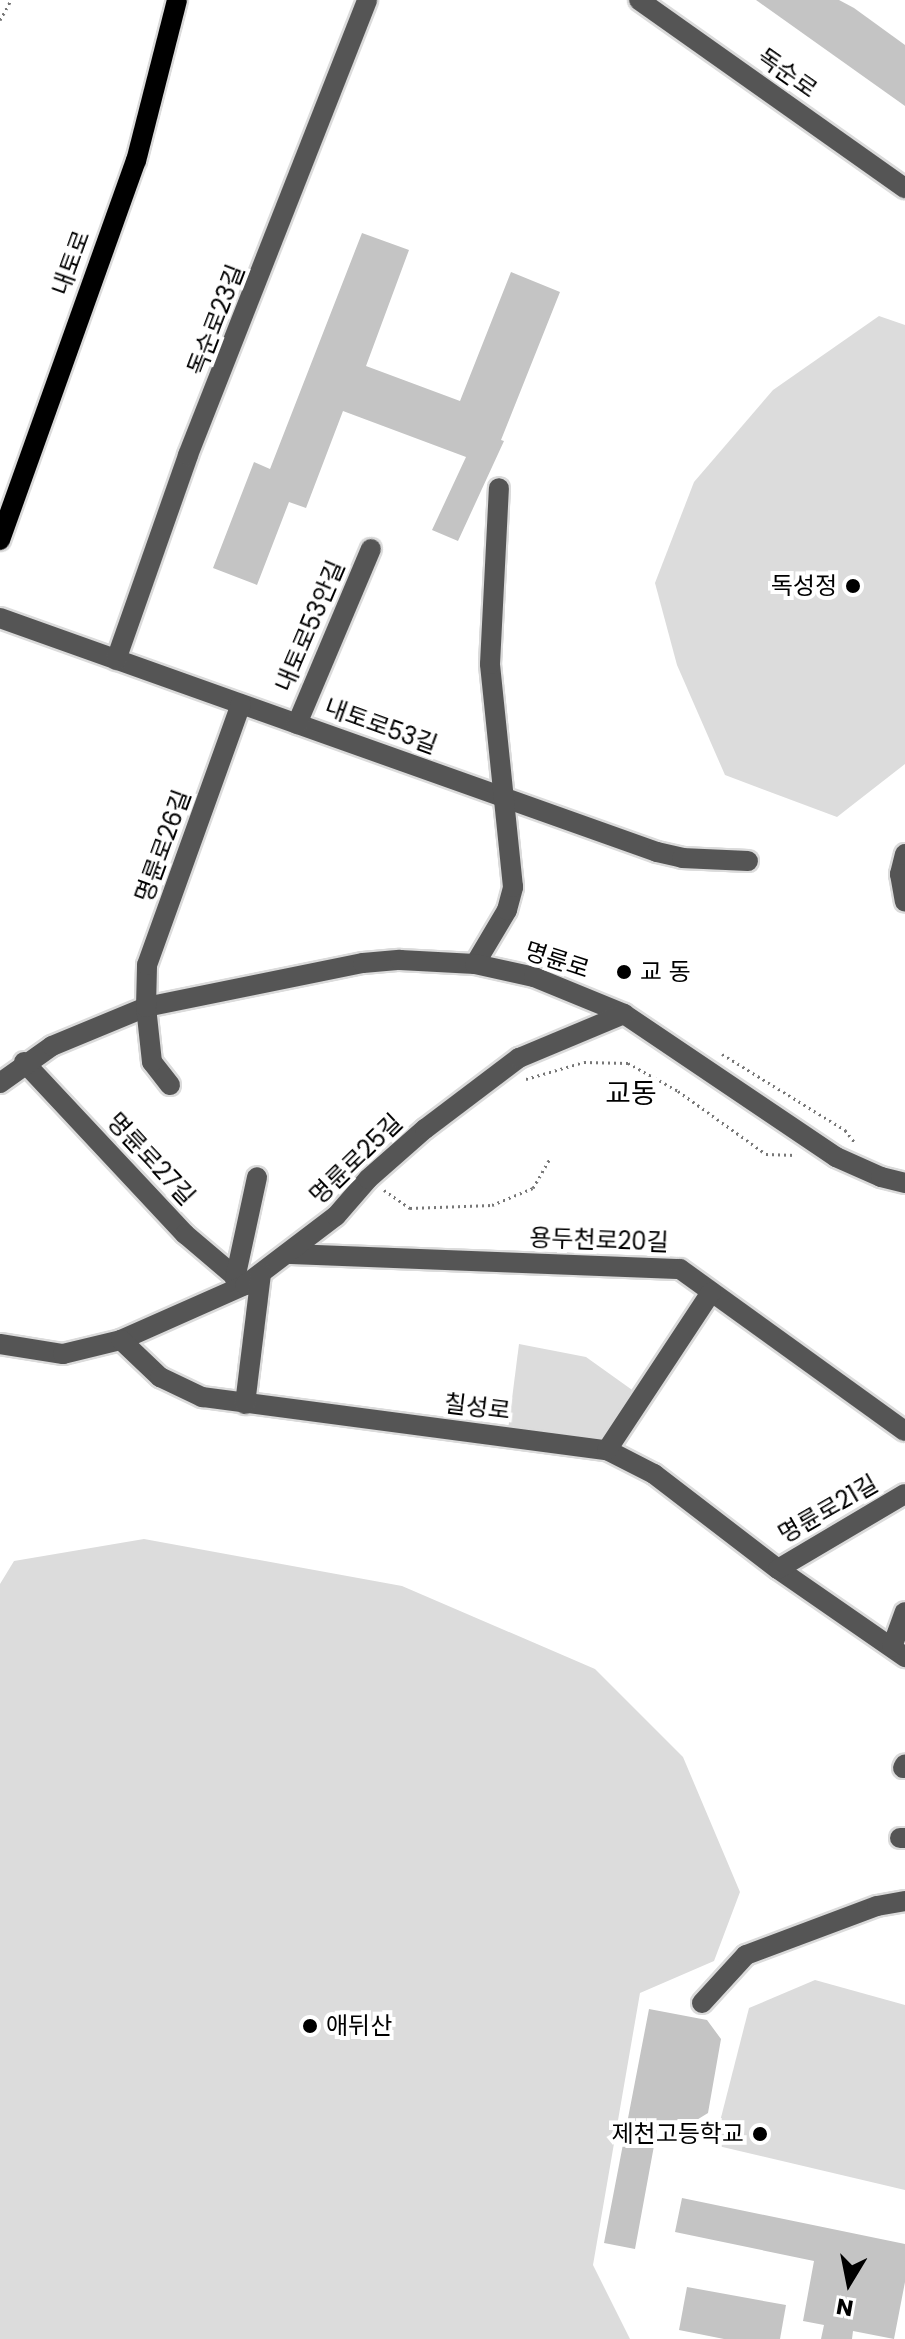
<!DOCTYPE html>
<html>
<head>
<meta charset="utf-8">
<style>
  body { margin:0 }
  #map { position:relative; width:905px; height:2339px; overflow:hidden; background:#fff; font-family:Poppins,"Noto Sans KR",sans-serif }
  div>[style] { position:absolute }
  .green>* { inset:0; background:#dcdcdc }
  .building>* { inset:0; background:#c4c4c4 }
  .path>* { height:3px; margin-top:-1.5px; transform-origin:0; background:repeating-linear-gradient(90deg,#777 0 2px,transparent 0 6px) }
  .roads { filter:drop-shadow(2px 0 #dbdbdb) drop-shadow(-2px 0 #dbdbdb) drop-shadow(0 2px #dbdbdb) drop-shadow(0 -2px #dbdbdb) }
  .minor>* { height:20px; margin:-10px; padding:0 10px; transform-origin:10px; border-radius:10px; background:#555 }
  .major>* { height:20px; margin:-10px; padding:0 10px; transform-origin:10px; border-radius:10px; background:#000 }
  .dots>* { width:22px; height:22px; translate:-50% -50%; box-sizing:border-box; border:4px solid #fff; border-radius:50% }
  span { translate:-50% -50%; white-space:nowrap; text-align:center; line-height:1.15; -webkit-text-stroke:8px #fff; paint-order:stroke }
  .street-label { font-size:24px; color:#000 }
  .poi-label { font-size:24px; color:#000 }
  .right { translate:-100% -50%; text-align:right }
  .left { translate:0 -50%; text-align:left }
  .quarter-label { font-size:28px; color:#000 }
  .north { position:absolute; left:809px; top:2243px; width:80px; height:80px; -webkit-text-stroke:6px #fff; paint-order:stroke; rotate:190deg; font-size:22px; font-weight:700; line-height:32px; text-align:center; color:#000 }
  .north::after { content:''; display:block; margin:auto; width:28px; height:36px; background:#000; clip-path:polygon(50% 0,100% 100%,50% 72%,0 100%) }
</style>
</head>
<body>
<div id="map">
  <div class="green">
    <i style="clip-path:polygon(879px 316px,905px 325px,905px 764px,837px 817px,725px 775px,677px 665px,655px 583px,694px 482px,773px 390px)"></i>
    <i style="clip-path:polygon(519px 1344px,586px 1357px,635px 1392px,607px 1441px,508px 1430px)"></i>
    <i style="clip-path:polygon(144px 1539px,402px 1586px,595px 1669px,683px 1757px,740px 1892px,714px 1961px,640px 1993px,593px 2265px,630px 2339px,0 2339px,0 1584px,14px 1561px)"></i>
    <i style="clip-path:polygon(815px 1980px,905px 2005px,905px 2190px,714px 2145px,749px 2008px)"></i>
  </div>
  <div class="building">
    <i style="clip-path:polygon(756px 0,839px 0,854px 8px,905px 45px,905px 106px)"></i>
    <i style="clip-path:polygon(362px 233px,409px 250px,366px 366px,460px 401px,511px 272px,560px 292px,501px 440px,504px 441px,458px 541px,432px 530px,466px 457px,343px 411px,306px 508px,289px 502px,257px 585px,213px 568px,254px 462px,270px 469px)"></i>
    <i style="clip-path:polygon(649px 2009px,707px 2020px,721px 2039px,708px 2113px,682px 2129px,658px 2124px,635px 2249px,604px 2243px)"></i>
    <i style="clip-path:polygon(682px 2198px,905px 2244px,905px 2282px,894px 2339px,853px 2331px,852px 2339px,821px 2339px,824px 2325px,803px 2321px,814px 2261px,675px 2232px)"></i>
    <i style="clip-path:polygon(687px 2287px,786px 2305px,780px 2339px,724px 2339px,679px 2330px)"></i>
  </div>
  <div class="path">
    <i style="left:0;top:20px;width:23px;rotate:-61deg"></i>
    <i style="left:722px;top:1054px;width:145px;rotate:31.7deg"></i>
    <i style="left:845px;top:1130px;width:16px;rotate:52deg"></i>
    <i style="left:526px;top:1079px;width:60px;rotate:-16.3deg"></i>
    <i style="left:584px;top:1062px;width:44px;rotate:1.3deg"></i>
    <i style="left:628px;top:1063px;width:57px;rotate:29.2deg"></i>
    <i style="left:678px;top:1091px;width:108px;rotate:35.6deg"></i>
    <i style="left:766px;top:1154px;width:30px;rotate:2deg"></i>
    <i style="left:384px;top:1190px;width:32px;rotate:35deg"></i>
    <i style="left:410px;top:1208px;width:82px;rotate:-2.1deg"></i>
    <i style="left:492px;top:1205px;width:44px;rotate:-22.5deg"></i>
    <i style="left:533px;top:1188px;width:34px;rotate:-60deg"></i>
  </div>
  <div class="roads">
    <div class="minor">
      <i style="left:639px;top:0;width:326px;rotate:35.3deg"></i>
      <i style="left:0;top:618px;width:697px;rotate:19.6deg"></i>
      <i style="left:657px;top:852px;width:26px;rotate:13deg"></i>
      <i style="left:682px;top:858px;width:66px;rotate:2.6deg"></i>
      <i style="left:116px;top:660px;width:217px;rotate:-70.6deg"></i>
      <i style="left:188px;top:455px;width:489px;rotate:-68.5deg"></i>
      <i style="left:297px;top:724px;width:190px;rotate:-67.1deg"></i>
      <i style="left:905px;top:854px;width:21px;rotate:104deg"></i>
      <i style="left:900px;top:874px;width:28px;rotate:80deg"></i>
      <i style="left:475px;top:964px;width:63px;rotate:-59.3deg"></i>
      <i style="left:507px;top:910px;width:24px;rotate:-75deg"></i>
      <i style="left:513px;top:887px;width:224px;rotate:-95.9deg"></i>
      <i style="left:490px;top:664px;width:176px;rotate:-87.1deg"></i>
      <i style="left:24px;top:1062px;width:236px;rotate:46.9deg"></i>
      <i style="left:185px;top:1234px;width:79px;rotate:40.4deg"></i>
      <i style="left:0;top:1083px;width:64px;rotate:-35.4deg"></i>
      <i style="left:52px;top:1046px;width:102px;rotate:-22.5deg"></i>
      <i style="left:146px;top:1007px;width:221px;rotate:-11.5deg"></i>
      <i style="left:363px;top:963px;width:37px;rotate:-5deg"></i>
      <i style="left:400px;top:960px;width:75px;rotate:3.1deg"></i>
      <i style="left:475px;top:964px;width:60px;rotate:12.4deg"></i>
      <i style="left:534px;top:977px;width:97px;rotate:22.3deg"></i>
      <i style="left:624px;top:1014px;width:256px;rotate:34deg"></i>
      <i style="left:836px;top:1157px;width:49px;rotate:24deg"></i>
      <i style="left:881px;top:1177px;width:25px;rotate:14deg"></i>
      <i style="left:170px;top:1085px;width:29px;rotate:-128deg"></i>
      <i style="left:152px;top:1062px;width:55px;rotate:-96.2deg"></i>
      <i style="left:146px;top:1007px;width:42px;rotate:-88.6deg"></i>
      <i style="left:147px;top:965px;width:277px;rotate:-70.2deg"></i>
      <i style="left:288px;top:1254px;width:392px;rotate:2.2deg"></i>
      <i style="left:680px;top:1269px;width:277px;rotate:35.8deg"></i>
      <i style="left:235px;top:1279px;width:104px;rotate:-77.8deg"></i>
      <i style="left:121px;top:1340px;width:136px;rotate:-23.9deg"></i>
      <i style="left:245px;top:1285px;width:114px;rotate:-37.2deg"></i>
      <i style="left:336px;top:1216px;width:49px;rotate:-49.1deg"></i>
      <i style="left:368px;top:1179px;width:76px;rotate:-41.3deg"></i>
      <i style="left:425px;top:1129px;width:118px;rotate:-37.1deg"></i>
      <i style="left:519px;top:1058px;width:114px;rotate:-22.7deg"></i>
      <i style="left:0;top:1344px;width:64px;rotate:9deg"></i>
      <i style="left:63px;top:1354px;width:60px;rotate:-13.6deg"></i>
      <i style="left:121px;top:1340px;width:54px;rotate:43.5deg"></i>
      <i style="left:160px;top:1377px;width:47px;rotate:25.5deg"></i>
      <i style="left:202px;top:1397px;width:408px;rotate:7.5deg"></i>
      <i style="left:607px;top:1450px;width:53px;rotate:27.1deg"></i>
      <i style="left:654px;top:1474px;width:156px;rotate:37.5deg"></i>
      <i style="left:778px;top:1569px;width:155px;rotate:34.7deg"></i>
      <i style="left:245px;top:1404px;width:131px;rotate:-83deg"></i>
      <i style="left:607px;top:1450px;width:189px;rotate:-56.6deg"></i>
      <i style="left:778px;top:1569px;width:147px;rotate:-30.6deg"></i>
      <i style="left:892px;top:1647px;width:37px;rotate:-70deg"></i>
      <i style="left:903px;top:1768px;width:4px;rotate:-63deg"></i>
      <i style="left:900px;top:1838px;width:5px"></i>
      <i style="left:702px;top:2003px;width:65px;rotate:-47.5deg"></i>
      <i style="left:746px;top:1955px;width:140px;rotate:-20.5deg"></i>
      <i style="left:877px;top:1906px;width:28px;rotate:-10deg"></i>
    </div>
    <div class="major">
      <i style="left:0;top:540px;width:403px;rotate:-70.3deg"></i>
      <i style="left:136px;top:161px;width:166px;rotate:-75.7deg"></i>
    </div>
  </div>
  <div class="dots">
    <i style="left:853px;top:586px;background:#000"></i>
    <i style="left:624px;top:972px;background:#000"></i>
    <i style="left:310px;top:2026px;background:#000"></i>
    <i style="left:760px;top:2134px;background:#000"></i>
  </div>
  <div class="street-label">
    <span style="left:787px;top:73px;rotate:35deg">독순로</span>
    <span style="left:71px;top:263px;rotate:-70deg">내토로</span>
    <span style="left:216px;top:320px;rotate:-69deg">독순로23길</span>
    <span style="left:310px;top:626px;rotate:-67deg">내토로53안길</span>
    <span style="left:381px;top:726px;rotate:20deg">내토로53길</span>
    <span style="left:163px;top:846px;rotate:-70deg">명륜로26길</span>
    <span style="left:557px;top:960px;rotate:18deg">명륜로</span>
    <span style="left:151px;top:1159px;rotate:47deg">명륜로27길</span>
    <span style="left:356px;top:1159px;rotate:-44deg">명륜로25길</span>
    <span style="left:599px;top:1240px;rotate:2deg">용두천로20길</span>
    <span style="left:477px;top:1407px;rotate:7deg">칠성로</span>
    <span style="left:828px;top:1509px;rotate:-30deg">명륜로21길</span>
  </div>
  <div class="poi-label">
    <span class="right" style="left:837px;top:586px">독성정</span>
    <span class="left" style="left:640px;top:972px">교 동</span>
    <span class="left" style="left:326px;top:2026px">애뒤산</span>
    <span class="right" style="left:744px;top:2134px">제천고등학교</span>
  </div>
  <div class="quarter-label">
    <span style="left:631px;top:1094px">교동</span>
  </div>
  <div class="north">N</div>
</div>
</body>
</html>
